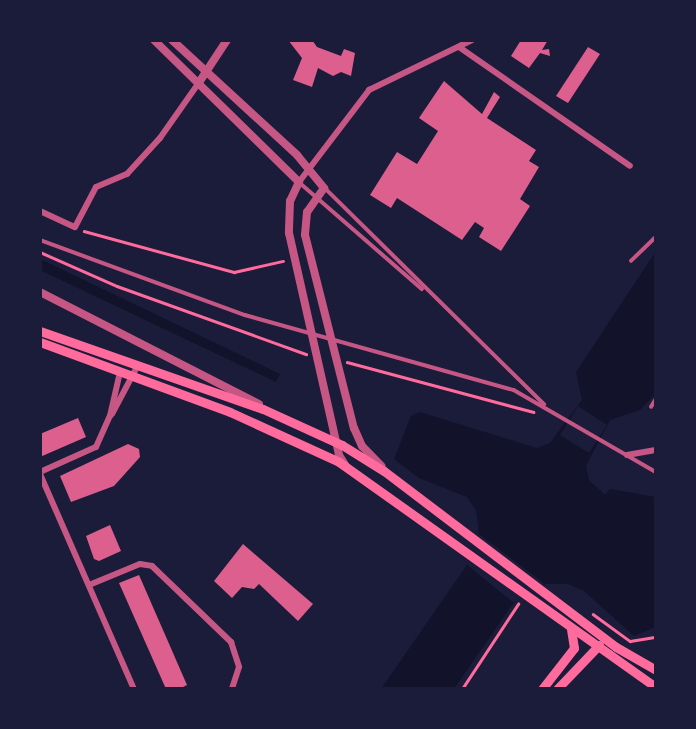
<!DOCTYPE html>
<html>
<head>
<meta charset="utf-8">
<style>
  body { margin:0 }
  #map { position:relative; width:696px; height:729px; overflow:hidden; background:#1b1b3a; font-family:Commissioner,sans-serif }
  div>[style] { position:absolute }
  .water>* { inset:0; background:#12122b }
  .pier>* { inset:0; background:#1b1b3a }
  .building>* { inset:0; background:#dd5f8e }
  .path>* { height:2.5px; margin:-1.25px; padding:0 1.25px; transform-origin:1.25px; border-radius:1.25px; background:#ff6b9d }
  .service>* { height:3.5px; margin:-1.75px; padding:0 1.75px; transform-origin:1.75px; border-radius:1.75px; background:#c65784 }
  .minor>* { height:6px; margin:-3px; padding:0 3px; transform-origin:3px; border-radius:3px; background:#c65784 }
  .tertiary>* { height:8px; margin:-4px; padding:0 4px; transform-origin:4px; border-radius:4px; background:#c65784 }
  .secondary>* { height:9px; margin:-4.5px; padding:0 4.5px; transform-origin:4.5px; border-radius:4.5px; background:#ff6b9d }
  span { translate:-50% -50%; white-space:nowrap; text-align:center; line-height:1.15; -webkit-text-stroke:5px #1b1b3a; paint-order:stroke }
  .frame { position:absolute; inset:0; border:42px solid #1b1b3a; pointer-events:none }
</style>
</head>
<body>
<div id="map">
  <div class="water">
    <i style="clip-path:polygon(656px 251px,656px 393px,640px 410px,610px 420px,586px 466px,589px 480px,605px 495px,610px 489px,656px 497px,656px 627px,634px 636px,584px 591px,568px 584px,545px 584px,528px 591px,512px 605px,454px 689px,381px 689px,469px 562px,479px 534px,476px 510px,467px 497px,419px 478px,394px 459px,411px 416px,420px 412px,537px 448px,550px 443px,582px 400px,576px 372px)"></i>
    <i style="clip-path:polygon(40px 259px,280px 374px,276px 382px,40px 270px)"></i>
  </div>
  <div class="pier">
    <i style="clip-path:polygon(578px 406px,607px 425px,589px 453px,560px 435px)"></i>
    <i style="clip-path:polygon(479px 534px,545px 584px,514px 603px,467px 565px)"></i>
  </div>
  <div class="building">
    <i style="clip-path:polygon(288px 40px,312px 40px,317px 47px,341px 56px,344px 49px,355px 53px,351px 76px,341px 72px,333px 76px,318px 68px,312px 87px,293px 80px,302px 58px)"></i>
    <i style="clip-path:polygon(521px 40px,548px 40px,542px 50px,549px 49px,550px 56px,540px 53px,529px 68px,511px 56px)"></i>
    <i style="clip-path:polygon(588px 47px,600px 54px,568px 103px,556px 96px)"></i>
    <i style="clip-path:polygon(444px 81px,482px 114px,494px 92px,500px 97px,487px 118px,536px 150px,529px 161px,539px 167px,520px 199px,530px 206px,501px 251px,479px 237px,484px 228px,475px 222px,462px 240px,397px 198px,391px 208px,370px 195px,397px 152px,417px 164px,438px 131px,419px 118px)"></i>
    <i style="clip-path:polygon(78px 418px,86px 437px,40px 457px,40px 434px)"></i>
    <i style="clip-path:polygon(128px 444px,139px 449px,140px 457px,114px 486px,71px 502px,60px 476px)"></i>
    <i style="clip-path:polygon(110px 525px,121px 551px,99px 561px,94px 559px,86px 536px)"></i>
    <i style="clip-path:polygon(243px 544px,313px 604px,298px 621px,259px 584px,254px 589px,242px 587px,232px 598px,214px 581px)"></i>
    <i style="clip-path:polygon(139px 575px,187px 685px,179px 689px,166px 689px,119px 583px)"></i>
  </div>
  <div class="path">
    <i style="left:84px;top:231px;width:156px;rotate:15.3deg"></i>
    <i style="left:234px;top:272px;width:50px;rotate:-12.7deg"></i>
    <i style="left:40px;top:252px;width:84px;rotate:23.8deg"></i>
    <i style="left:117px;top:286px;width:201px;rotate:19.8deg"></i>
    <i style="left:347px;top:362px;width:193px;rotate:15deg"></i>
    <i style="left:593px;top:614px;width:46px;rotate:36.1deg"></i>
    <i style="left:630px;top:641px;width:26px;rotate:-9deg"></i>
    <i style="left:462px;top:689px;width:102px;rotate:-56.6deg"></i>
  </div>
  <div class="service">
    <i style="left:299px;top:182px;width:163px;rotate:41deg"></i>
    <i style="left:325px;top:188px;width:308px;rotate:44.6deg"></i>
    <i style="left:40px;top:240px;width:218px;rotate:20.1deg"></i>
    <i style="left:245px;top:315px;width:279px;rotate:15.6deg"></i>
    <i style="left:514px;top:390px;width:164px;rotate:30deg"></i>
    <i style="left:631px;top:261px;width:35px;rotate:-44deg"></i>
    <i style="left:651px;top:407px;width:9px;rotate:-58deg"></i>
  </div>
  <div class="minor">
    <i style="left:459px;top:47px;width:208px;rotate:34.8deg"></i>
    <i style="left:299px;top:182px;width:116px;rotate:-52.7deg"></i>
    <i style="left:369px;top:90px;width:114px;rotate:-25.9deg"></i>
    <i style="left:40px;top:211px;width:38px;rotate:25deg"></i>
    <i style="left:75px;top:227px;width:45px;rotate:-62.3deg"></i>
    <i style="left:96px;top:187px;width:34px;rotate:-23deg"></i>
    <i style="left:127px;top:174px;width:49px;rotate:-47.5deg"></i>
    <i style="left:160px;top:138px;width:66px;rotate:-54.9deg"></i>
    <i style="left:112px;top:414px;width:53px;rotate:-62deg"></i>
    <i style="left:627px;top:455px;width:29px;rotate:-10deg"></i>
    <i style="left:40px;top:472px;width:61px;rotate:-24.1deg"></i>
    <i style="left:96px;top:447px;width:34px;rotate:-66deg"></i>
    <i style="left:110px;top:416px;width:45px;rotate:-77.2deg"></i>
    <i style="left:40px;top:474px;width:235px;rotate:66.4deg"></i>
    <i style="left:89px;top:585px;width:55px;rotate:-22.4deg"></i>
    <i style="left:140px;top:564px;width:12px;rotate:9deg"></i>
    <i style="left:152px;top:566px;width:110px;rotate:43.9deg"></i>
    <i style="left:231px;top:642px;width:26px;rotate:72deg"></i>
    <i style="left:239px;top:667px;width:23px;rotate:108deg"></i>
  </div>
  <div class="tertiary">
    <i style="left:154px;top:40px;width:203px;rotate:44.4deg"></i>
    <i style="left:299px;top:182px;width:21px;rotate:115deg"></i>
    <i style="left:290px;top:201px;width:32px;rotate:92deg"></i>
    <i style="left:289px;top:233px;width:228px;rotate:77.3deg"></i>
    <i style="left:339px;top:455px;width:13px;rotate:58deg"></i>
    <i style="left:172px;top:40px;width:170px;rotate:42.6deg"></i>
    <i style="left:297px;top:155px;width:43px;rotate:50.7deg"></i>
    <i style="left:324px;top:188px;width:29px;rotate:125deg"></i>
    <i style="left:307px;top:212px;width:23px;rotate:95deg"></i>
    <i style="left:305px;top:235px;width:199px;rotate:75.8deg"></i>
    <i style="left:354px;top:428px;width:20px;rotate:66deg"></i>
    <i style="left:362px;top:446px;width:28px;rotate:46deg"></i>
    <i style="left:198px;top:84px;width:53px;rotate:-56.6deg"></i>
    <i style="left:40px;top:292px;width:246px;rotate:27.1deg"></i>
  </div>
  <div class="secondary">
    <i style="left:40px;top:331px;width:236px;rotate:19.3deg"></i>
    <i style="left:263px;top:409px;width:87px;rotate:24.5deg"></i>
    <i style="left:342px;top:445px;width:49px;rotate:31.8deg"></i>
    <i style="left:384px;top:471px;width:291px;rotate:37.2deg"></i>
    <i style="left:616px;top:647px;width:46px;rotate:29.9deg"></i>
    <i style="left:40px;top:342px;width:202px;rotate:20.2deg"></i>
    <i style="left:230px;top:412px;width:120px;rotate:24.6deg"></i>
    <i style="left:339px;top:462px;width:389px;rotate:35.4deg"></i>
    <i style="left:542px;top:689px;width:52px;rotate:-52deg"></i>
    <i style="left:574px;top:648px;width:19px;rotate:-99deg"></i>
    <i style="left:557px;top:689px;width:61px;rotate:-46.3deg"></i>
  </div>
  <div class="frame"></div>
</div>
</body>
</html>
